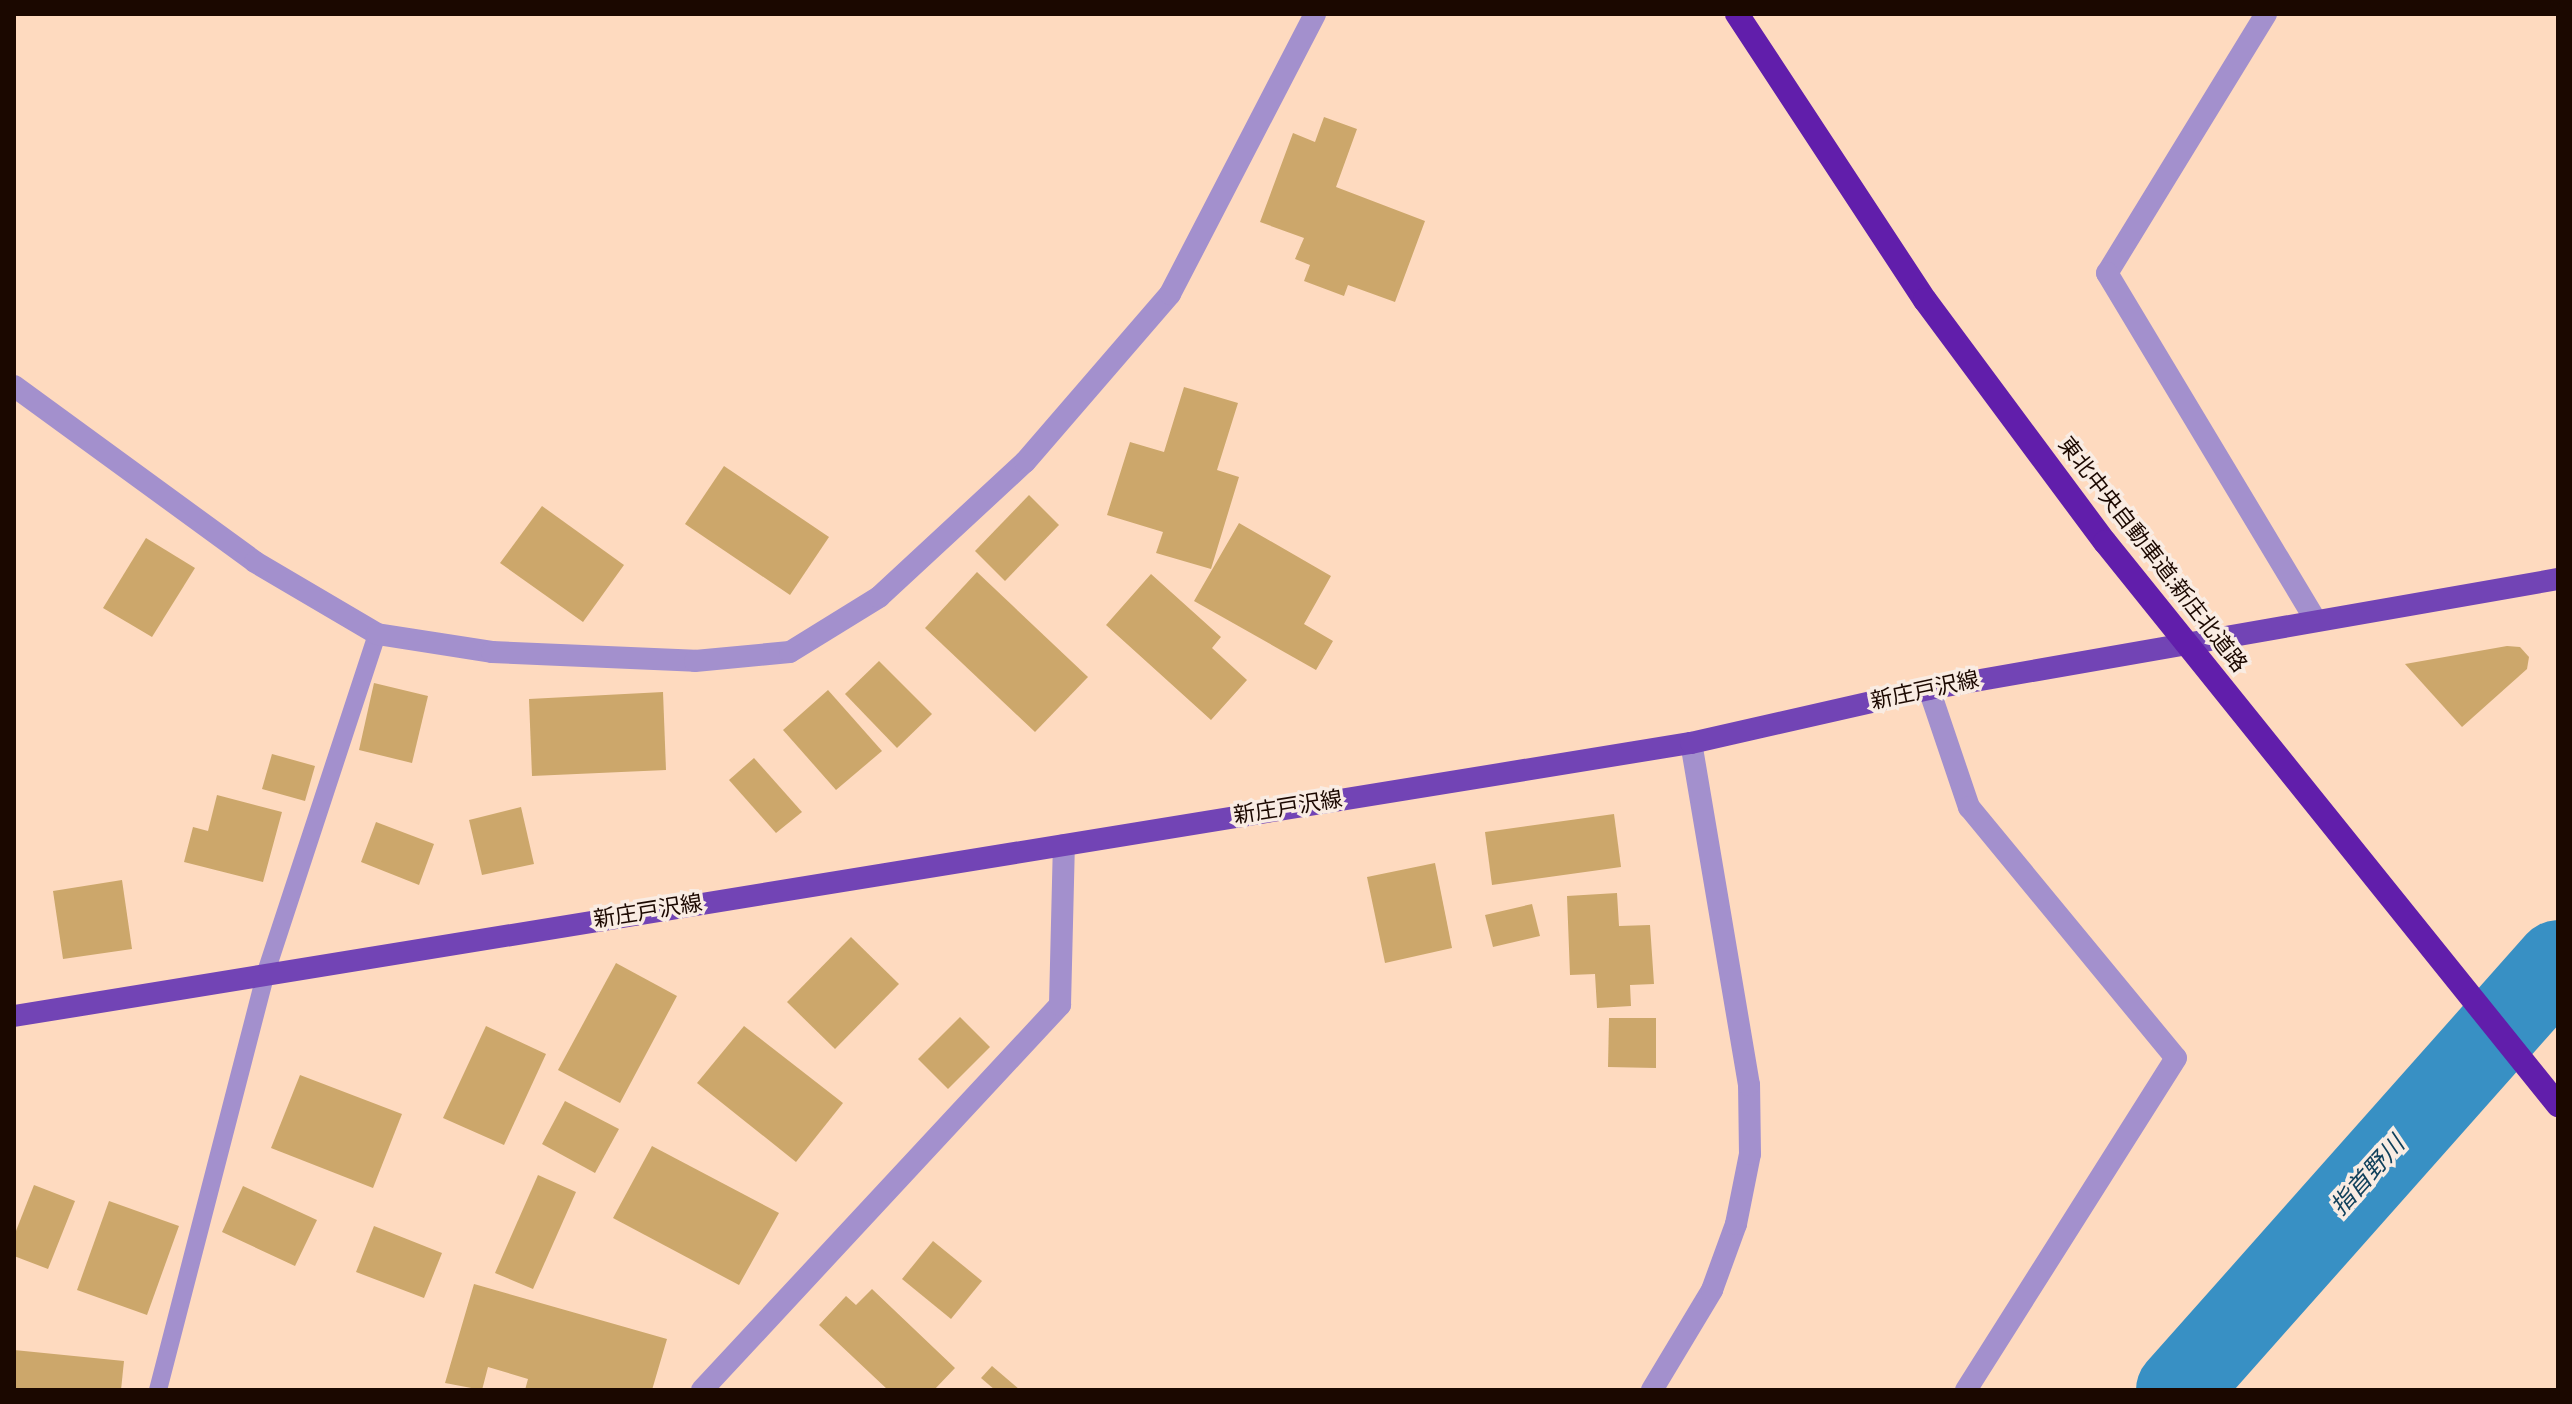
<!DOCTYPE html>
<html>
<head>
<meta charset="utf-8">
<style>
  body { margin:0 }
  #map { position:relative; width:2572px; height:1404px; overflow:hidden; background:#fedabf; font-family:"Nunito Sans","Noto Sans JP",sans-serif }
  div>[style] { position:absolute }
  .river>* { height:84px; margin:-42px; padding:0 42px; transform-origin:42px; border-radius:42px; background:#3890c4 }
  .building>* { inset:0; background:#cca76b }
  .service>* { height:18px; margin:-9px; padding:0 9px; transform-origin:9px; border-radius:9px; background:#a390cd }
  .minor>* { height:22px; margin:-11px; padding:0 11px; transform-origin:11px; border-radius:11px; background:#a390cd }
  .primary>* { height:22px; margin:-11px; padding:0 11px; transform-origin:11px; border-radius:11px; background:#7244b5 }
  .motorway>* { height:24px; margin:-12px; padding:0 12px; transform-origin:12px; border-radius:12px; background:#611eab }
  .motorway-bridge>* { height:24px; margin:-12px; padding:0 12px; transform-origin:12px; border-radius:12px; background:#611eab }
  span { translate:-50% -50%; white-space:nowrap; text-align:center; line-height:1.15; -webkit-text-stroke:7px #f9ece3; paint-order:stroke }
  .street-label { font-size:22px; color:#1b0800 }
  .water-label { font-size:24px; color:#10405b; font-style:italic }
  .frame { position:absolute; inset:0; border:16px solid #1b0800; pointer-events:none }
</style>
</head>
<body>
<div id="map">
  <div class="river">
    <i style="left:2178px;top:1390px;width:572px;rotate:-48.4deg"></i>
  </div>
  <div class="building">
    <i style="clip-path:polygon(1324px 117px,1357px 129px,1336px 187px,1425px 221px,1395px 302px,1348px 285px,1344px 296px,1304px 281px,1310px 265px,1295px 259px,1304px 238px,1260px 222px,1293px 133px,1315px 142px)"></i>
    <i style="clip-path:polygon(1184px 387px,1238px 403px,1217px 470px,1239px 477px,1211px 569px,1156px 553px,1163px 532px,1107px 515px,1130px 442px,1164px 452px)"></i>
    <i style="clip-path:polygon(724px 466px,829px 537px,790px 595px,685px 524px)"></i>
    <i style="clip-path:polygon(1029px 495px,1059px 525px,1005px 581px,975px 551px)"></i>
    <i style="clip-path:polygon(542px 506px,624px 565px,583px 622px,500px 563px)"></i>
    <i style="clip-path:polygon(1239px 523px,1331px 576px,1304px 624px,1333px 641px,1316px 670px,1194px 601px)"></i>
    <i style="clip-path:polygon(146px 538px,195px 568px,152px 637px,103px 608px)"></i>
    <i style="clip-path:polygon(977px 572px,1088px 677px,1035px 732px,925px 628px)"></i>
    <i style="clip-path:polygon(1151px 574px,1221px 637px,1212px 648px,1247px 680px,1211px 720px,1106px 625px)"></i>
    <i style="clip-path:polygon(2507px 646px,2520px 647px,2529px 657px,2527px 669px,2462px 727px,2405px 664px)"></i>
    <i style="clip-path:polygon(879px 661px,932px 714px,897px 748px,845px 694px)"></i>
    <i style="clip-path:polygon(374px 683px,428px 696px,412px 763px,359px 750px)"></i>
    <i style="clip-path:polygon(828px 690px,882px 751px,836px 790px,783px 730px)"></i>
    <i style="clip-path:polygon(663px 692px,666px 770px,532px 776px,529px 699px)"></i>
    <i style="clip-path:polygon(272px 754px,315px 766px,305px 801px,262px 789px)"></i>
    <i style="clip-path:polygon(754px 758px,802px 812px,776px 833px,729px 780px)"></i>
    <i style="clip-path:polygon(217px 795px,282px 812px,263px 882px,184px 862px,193px 827px,208px 831px)"></i>
    <i style="clip-path:polygon(521px 807px,534px 864px,482px 875px,469px 820px)"></i>
    <i style="clip-path:polygon(1614px 814px,1621px 867px,1492px 885px,1485px 832px)"></i>
    <i style="clip-path:polygon(376px 822px,434px 844px,419px 885px,361px 862px)"></i>
    <i style="clip-path:polygon(1435px 863px,1452px 948px,1385px 963px,1367px 877px)"></i>
    <i style="clip-path:polygon(122px 880px,132px 949px,63px 959px,53px 891px)"></i>
    <i style="clip-path:polygon(1617px 893px,1619px 926px,1650px 925px,1654px 984px,1630px 985px,1631px 1006px,1597px 1008px,1595px 974px,1570px 975px,1567px 896px)"></i>
    <i style="clip-path:polygon(1532px 904px,1540px 936px,1493px 947px,1485px 915px)"></i>
    <i style="clip-path:polygon(851px 937px,899px 984px,835px 1049px,787px 1002px)"></i>
    <i style="clip-path:polygon(616px 963px,677px 996px,620px 1103px,558px 1070px)"></i>
    <i style="clip-path:polygon(960px 1017px,990px 1047px,948px 1089px,918px 1059px)"></i>
    <i style="clip-path:polygon(1609px 1018px,1656px 1018px,1656px 1068px,1608px 1067px)"></i>
    <i style="clip-path:polygon(486px 1026px,546px 1054px,504px 1145px,443px 1118px)"></i>
    <i style="clip-path:polygon(744px 1026px,843px 1103px,796px 1162px,697px 1083px)"></i>
    <i style="clip-path:polygon(300px 1075px,402px 1114px,373px 1188px,271px 1148px)"></i>
    <i style="clip-path:polygon(565px 1101px,619px 1129px,595px 1173px,542px 1144px)"></i>
    <i style="clip-path:polygon(652px 1146px,779px 1213px,739px 1285px,613px 1218px)"></i>
    <i style="clip-path:polygon(538px 1175px,576px 1192px,533px 1289px,495px 1273px)"></i>
    <i style="clip-path:polygon(34px 1185px,75px 1201px,48px 1269px,14px 1256px,14px 1236px)"></i>
    <i style="clip-path:polygon(243px 1186px,317px 1220px,295px 1266px,222px 1232px)"></i>
    <i style="clip-path:polygon(109px 1201px,179px 1226px,147px 1315px,77px 1290px)"></i>
    <i style="clip-path:polygon(374px 1226px,442px 1253px,424px 1298px,356px 1272px)"></i>
    <i style="clip-path:polygon(933px 1241px,982px 1281px,951px 1319px,902px 1279px)"></i>
    <i style="clip-path:polygon(474px 1284px,667px 1339px,652px 1390px,525px 1390px,528px 1379px,488px 1367px,482px 1390px,445px 1383px)"></i>
    <i style="clip-path:polygon(872px 1289px,955px 1368px,934px 1390px,888px 1390px,819px 1325px,846px 1296px,856px 1305px)"></i>
    <i style="clip-path:polygon(14px 1350px,124px 1361px,121px 1390px,14px 1390px)"></i>
    <i style="clip-path:polygon(992px 1366px,1020px 1390px,995px 1390px,981px 1378px)"></i>
  </div>
  <div class="service">
    <i style="left:158px;top:1390px;width:429px;rotate:-75.5deg"></i>
    <i style="left:265px;top:975px;width:359px;rotate:-71.8deg"></i>
  </div>
  <div class="minor">
    <i style="left:2266px;top:14px;width:304px;rotate:121.5deg"></i>
    <i style="left:2107px;top:273px;width:402px;rotate:59deg"></i>
    <i style="left:14px;top:386px;width:298px;rotate:36.1deg"></i>
    <i style="left:255px;top:562px;width:142px;rotate:30.5deg"></i>
    <i style="left:377px;top:634px;width:116px;rotate:8.9deg"></i>
    <i style="left:492px;top:652px;width:203px;rotate:2.5deg"></i>
    <i style="left:695px;top:661px;width:95px;rotate:-5.4deg"></i>
    <i style="left:790px;top:652px;width:105px;rotate:-31.7deg"></i>
    <i style="left:879px;top:597px;width:199px;rotate:-42.8deg"></i>
    <i style="left:1025px;top:462px;width:222px;rotate:-49.2deg"></i>
    <i style="left:1170px;top:294px;width:315px;rotate:-62.6deg"></i>
    <i style="left:1929px;top:689px;width:125px;rotate:71.3deg"></i>
    <i style="left:1969px;top:807px;width:325px;rotate:50.5deg"></i>
    <i style="left:2176px;top:1058px;width:393px;rotate:122.3deg"></i>
    <i style="left:702px;top:1390px;width:526px;rotate:-47.08deg"></i>
    <i style="left:1060px;top:1005px;width:160px;rotate:-88.6deg"></i>
    <i style="left:1652px;top:1390px;width:117px;rotate:-59deg"></i>
    <i style="left:1712px;top:1290px;width:70px;rotate:-70deg"></i>
    <i style="left:1736px;top:1224px;width:71px;rotate:-78.7deg"></i>
    <i style="left:1750px;top:1154px;width:69px;rotate:-90.8deg"></i>
    <i style="left:1749px;top:1085px;width:347px;rotate:-99.6deg"></i>
  </div>
  <div class="primary">
    <i style="left:14px;top:1016px;width:1699px;rotate:-9.25deg"></i>
    <i style="left:1691px;top:743px;width:244px;rotate:-12.8deg"></i>
    <i style="left:1929px;top:689px;width:639px;rotate:-9.92deg"></i>
  </div>
  <div class="motorway">
    <i style="left:1737px;top:14px;width:342px;rotate:56.7deg"></i>
    <i style="left:1925px;top:300px;width:302px;rotate:53.4deg"></i>
  </div>
  <div class="motorway-bridge">
    <i style="left:2105px;top:542px;width:723px;rotate:51.18deg"></i>
  </div>
  <div class="street-label">
    <span style="left:2152px;top:555px;rotate:52deg">東北中央自動車道;新庄北道路</span>
    <span style="left:1925px;top:691px;rotate:-12deg">新庄戸沢線</span>
    <span style="left:1288px;top:808px;rotate:-9deg">新庄戸沢線</span>
    <span style="left:648px;top:912px;rotate:-9deg">新庄戸沢線</span>
  </div>
  <div class="water-label">
    <span style="left:2368px;top:1176px;rotate:-48deg">指首野川</span>
  </div>
  <div class="frame"></div>
</div>
</body>
</html>
